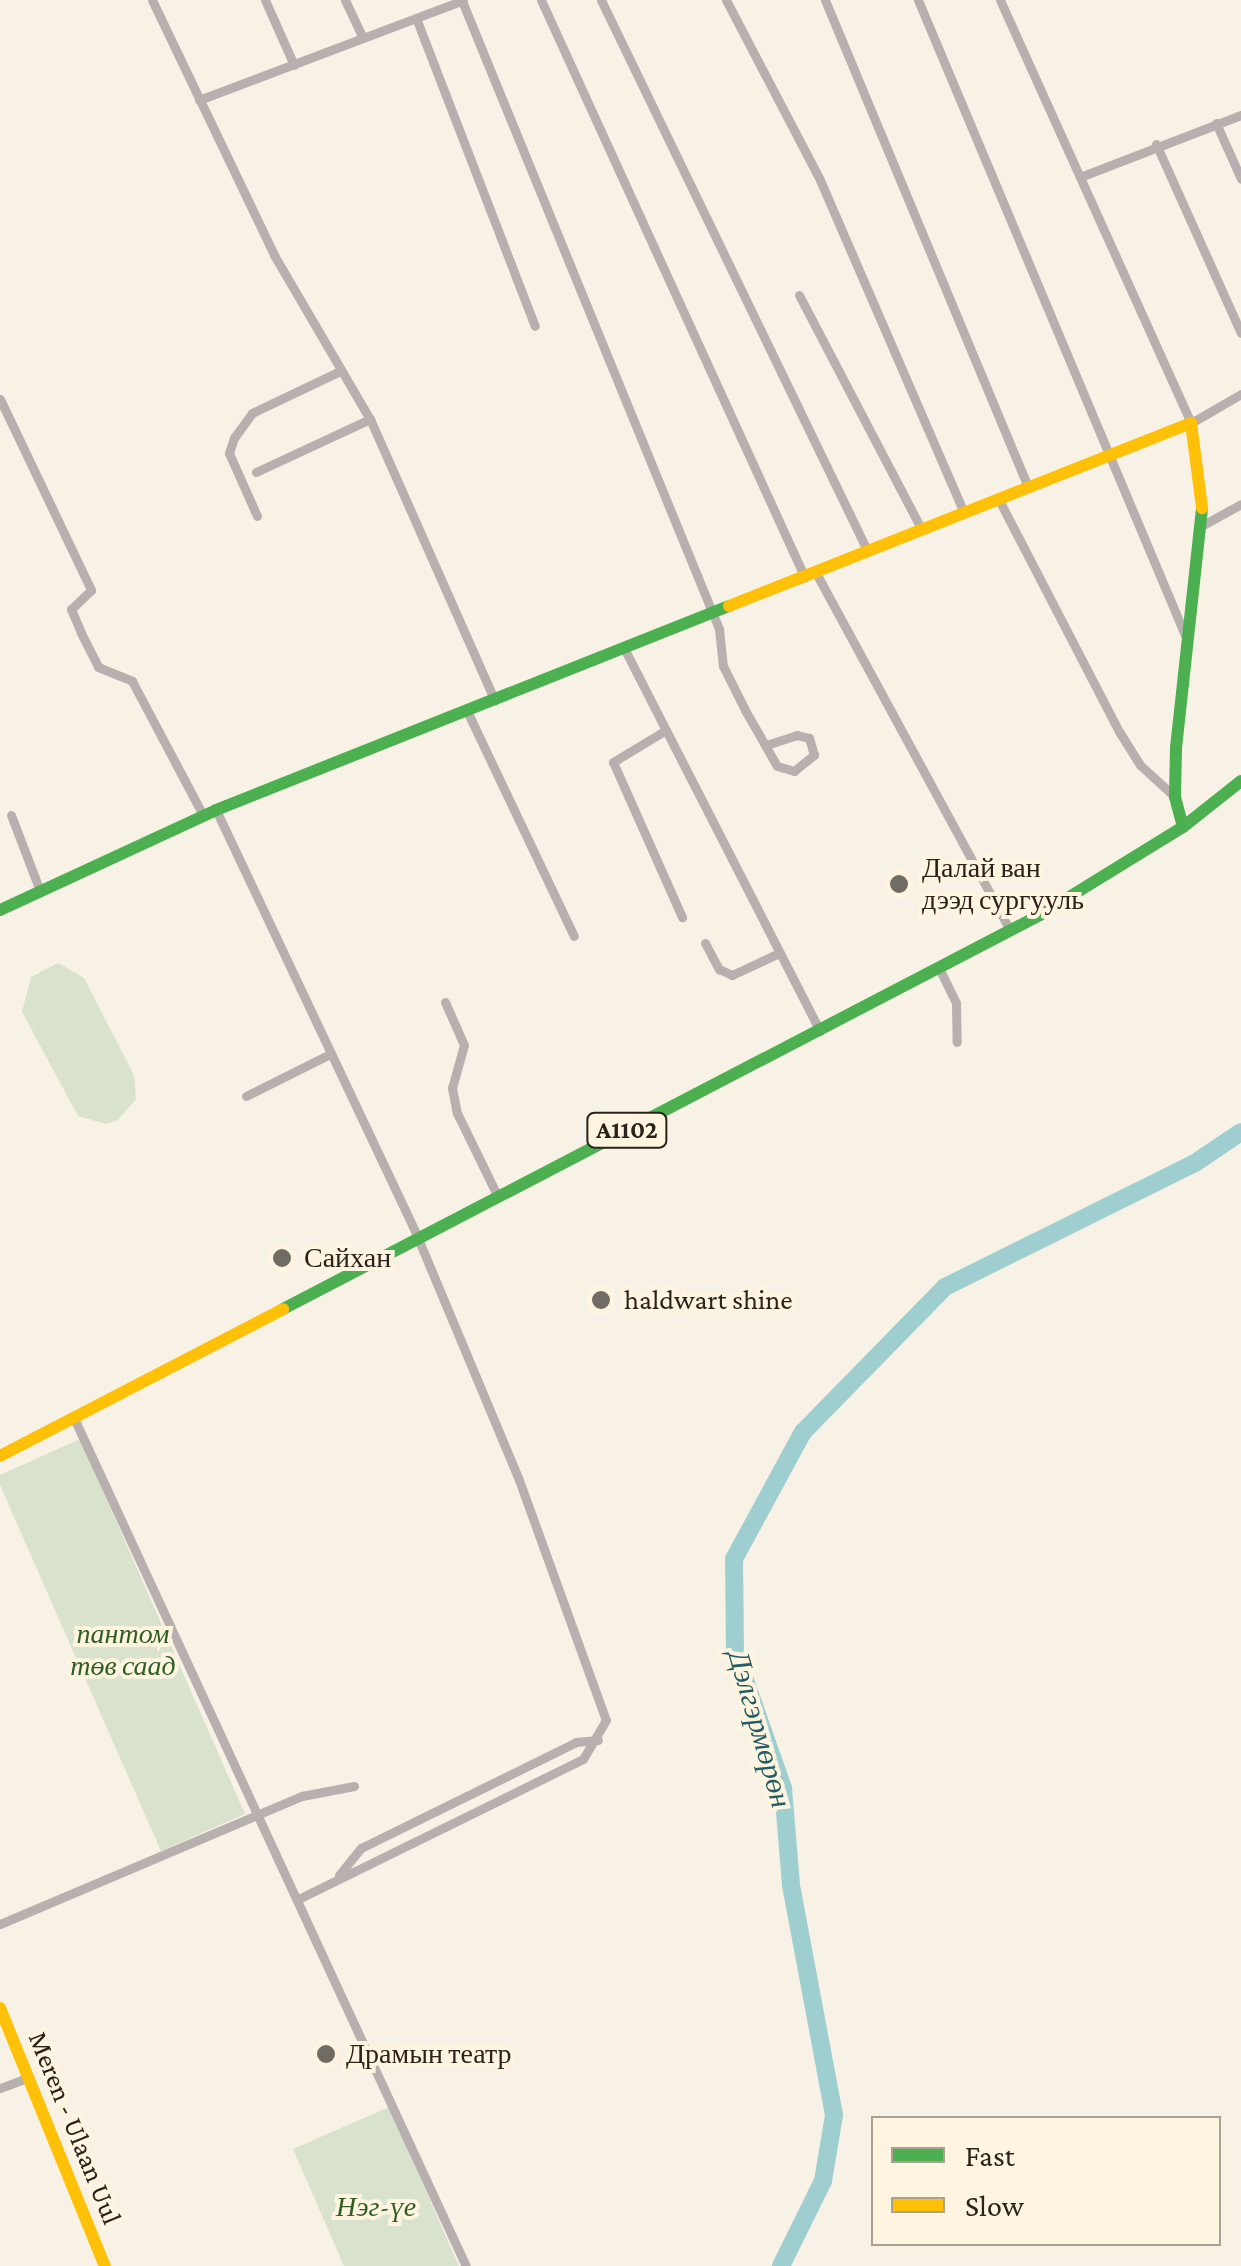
<!DOCTYPE html>
<html>
<head>
<meta charset="utf-8">
<style>
  body { margin:0 }
  #map { position:relative; width:1241px; height:2266px; overflow:hidden; background:#f8f2e6; font-family:"Crimson Pro",serif }
  div>[style] { position:absolute }
  .green>* { inset:0; background:#d8e2cd }
  .river>* { height:18px; margin:-9px; padding:0 9px; transform-origin:9px; border-radius:9px; background:#9fced1 }
  .street>* { height:9px; margin:-4.5px; padding:0 4.5px; transform-origin:4.5px; border-radius:4.5px; background:#b8b0ae }
  .fast>* { height:12px; margin:-6px; padding:0 6px; transform-origin:6px; border-radius:6px; background:#4caf50 }
  .slow>* { height:12px; margin:-6px; padding:0 6px; transform-origin:6px; border-radius:6px; background:#ffc107 }
  .dots>* { width:28px; height:28px; translate:-50% -50%; box-sizing:border-box; border:5px solid #fff4df; border-radius:50% }
  span { translate:-50% -50%; white-space:nowrap; text-align:center; line-height:1.15; -webkit-text-stroke:8px #fff4df; paint-order:stroke }
  .shield-label span { padding:2px 8px; background:#fff4df; border:2px solid; border-radius:8px; -webkit-text-stroke-width:0 }
  .shield-label { font-size:25px; color:#28241c; font-weight:700 }
  .poi-label { font-size:28px; color:#28241c }
  .left { translate:0 -50%; text-align:left }
  .park-label { font-size:28px; color:#2f5e25; font-style:italic }
  .street-label { font-size:28px; color:#28241c }
  .water-label { font-size:30px; color:#225c64; font-style:italic }
  .legend { position:absolute; left:871px; top:2116px; width:350px; height:130px; box-sizing:border-box; background:#fff4df; border:2px solid #a9a191; margin:0; padding:12px 18px; list-style:none; font-size:30px; color:#28241c }
  .legend li { display:flex; align-items:center; gap:20px; height:50px }
  .legend b { width:50px; border:2px solid #a9a191 }
</style>
</head>
<body>
<div id="map">
  <div class="green">
    <i style="clip-path:polygon(58px 963px,84px 978px,134px 1075px,136px 1099px,118px 1120px,106px 1124px,78px 1116px,22px 1012px,31px 977px)"></i>
    <i style="clip-path:polygon(80px 1439px,245px 1814px,161px 1851px,0 1485px,0 1475px)"></i>
    <i style="clip-path:polygon(389px 2107px,459px 2266px,344px 2266px,293px 2149px)"></i>
  </div>
  <div class="river">
    <i style="left:781px;top:2266px;width:95px;rotate:-63.7deg"></i>
    <i style="left:823px;top:2181px;width:67px;rotate:-80.5deg"></i>
    <i style="left:834px;top:2115px;width:234px;rotate:-100.6deg"></i>
    <i style="left:791px;top:1885px;width:97px;rotate:-94.7deg"></i>
    <i style="left:783px;top:1788px;width:144px;rotate:-109.4deg"></i>
    <i style="left:735px;top:1652px;width:93px;rotate:-90.6deg"></i>
    <i style="left:734px;top:1559px;width:145px;rotate:-61.5deg"></i>
    <i style="left:803px;top:1432px;width:203px;rotate:-45.6deg"></i>
    <i style="left:945px;top:1287px;width:279px;rotate:-26.4deg"></i>
    <i style="left:1195px;top:1163px;width:55px;rotate:-34deg"></i>
  </div>
  <div class="street">
    <i style="left:152px;top:0;width:283px;rotate:64.4deg"></i>
    <i style="left:274px;top:255px;width:190px;rotate:59.7deg"></i>
    <i style="left:370px;top:419px;width:308px;rotate:66.1deg"></i>
    <i style="left:265px;top:0;width:71px;rotate:66deg"></i>
    <i style="left:345px;top:0;width:42px;rotate:64.7deg"></i>
    <i style="left:541px;top:0;width:635px;rotate:65.45deg"></i>
    <i style="left:601px;top:0;width:613px;rotate:64.19deg"></i>
    <i style="left:726px;top:0;width:203px;rotate:62.4deg"></i>
    <i style="left:820px;top:180px;width:363px;rotate:66.6deg"></i>
    <i style="left:825px;top:0;width:528px;rotate:67.37deg"></i>
    <i style="left:918px;top:0;width:694px;rotate:67.2deg"></i>
    <i style="left:1000px;top:0;width:464px;rotate:65.7deg"></i>
    <i style="left:1191px;top:423px;width:58px;rotate:-30.1deg"></i>
    <i style="left:462px;top:1px;width:679px;rotate:67.74deg"></i>
    <i style="left:719px;top:629px;width:37px;rotate:84deg"></i>
    <i style="left:723px;top:666px;width:49px;rotate:63.4deg"></i>
    <i style="left:745px;top:710px;width:64px;rotate:60.3deg"></i>
    <i style="left:777px;top:766px;width:18px;rotate:16deg"></i>
    <i style="left:794px;top:771px;width:26px;rotate:-39deg"></i>
    <i style="left:814px;top:755px;width:18px;rotate:-106deg"></i>
    <i style="left:809px;top:738px;width:12px;rotate:-166deg"></i>
    <i style="left:797px;top:735px;width:33px;rotate:162deg"></i>
    <i style="left:416px;top:18px;width:330px;rotate:68.9deg"></i>
    <i style="left:199px;top:100px;width:282px;rotate:-20.7deg"></i>
    <i style="left:1216px;top:123px;width:61px;rotate:65.9deg"></i>
    <i style="left:1156px;top:144px;width:207px;rotate:65.8deg"></i>
    <i style="left:1080px;top:177px;width:173px;rotate:-21.1deg"></i>
    <i style="left:799px;top:295px;width:265px;rotate:62.4deg"></i>
    <i style="left:0;top:399px;width:212px;rotate:64.5deg"></i>
    <i style="left:91px;top:590px;width:28px;rotate:136deg"></i>
    <i style="left:71px;top:609px;width:26px;rotate:67deg"></i>
    <i style="left:81px;top:633px;width:38px;rotate:63deg"></i>
    <i style="left:98px;top:667px;width:37px;rotate:22deg"></i>
    <i style="left:132px;top:681px;width:152px;rotate:62.1deg"></i>
    <i style="left:256px;top:472px;width:126px;rotate:-24.9deg"></i>
    <i style="left:999px;top:500px;width:263px;rotate:62.6deg"></i>
    <i style="left:1120px;top:733px;width:38px;rotate:58deg"></i>
    <i style="left:1140px;top:765px;width:47px;rotate:42.4deg"></i>
    <i style="left:257px;top:516px;width:69px;rotate:-114deg"></i>
    <i style="left:229px;top:453px;width:16px;rotate:-72deg"></i>
    <i style="left:234px;top:438px;width:31px;rotate:-54deg"></i>
    <i style="left:252px;top:413px;width:95px;rotate:-25.5deg"></i>
    <i style="left:1203px;top:525px;width:43px;rotate:-28.9deg"></i>
    <i style="left:816px;top:573px;width:407px;rotate:61.5deg"></i>
    <i style="left:626px;top:652px;width:426px;rotate:62.9deg"></i>
    <i style="left:467px;top:711px;width:249px;rotate:64.6deg"></i>
    <i style="left:666px;top:730px;width:62px;rotate:148.9deg"></i>
    <i style="left:613px;top:762px;width:170px;rotate:66deg"></i>
    <i style="left:216px;top:810px;width:471px;rotate:64.7deg"></i>
    <i style="left:417px;top:1236px;width:264px;rotate:67.3deg"></i>
    <i style="left:519px;top:1480px;width:255px;rotate:70.1deg"></i>
    <i style="left:606px;top:1720px;width:45px;rotate:120.5deg"></i>
    <i style="left:583px;top:1759px;width:315px;rotate:153.8deg"></i>
    <i style="left:11px;top:815px;width:81px;rotate:69.1deg"></i>
    <i style="left:705px;top:943px;width:30px;rotate:62deg"></i>
    <i style="left:719px;top:969px;width:14px;rotate:25deg"></i>
    <i style="left:732px;top:975px;width:52px;rotate:-25.1deg"></i>
    <i style="left:939px;top:968px;width:39px;rotate:64deg"></i>
    <i style="left:956px;top:1003px;width:39px;rotate:89deg"></i>
    <i style="left:445px;top:1002px;width:47px;rotate:66.2deg"></i>
    <i style="left:464px;top:1045px;width:45px;rotate:105.6deg"></i>
    <i style="left:452px;top:1088px;width:25px;rotate:79deg"></i>
    <i style="left:457px;top:1113px;width:93px;rotate:64deg"></i>
    <i style="left:246px;top:1096px;width:94px;rotate:-26.6deg"></i>
    <i style="left:73px;top:1416px;width:936px;rotate:65.19deg"></i>
    <i style="left:339px;top:1875px;width:35px;rotate:-51deg"></i>
    <i style="left:361px;top:1848px;width:240px;rotate:-26.2deg"></i>
    <i style="left:576px;top:1742px;width:22px;rotate:-5deg"></i>
    <i style="left:0;top:1924px;width:328px;rotate:-23deg"></i>
    <i style="left:302px;top:1796px;width:53px;rotate:-10.9deg"></i>
    <i style="left:0;top:2088px;width:29px;rotate:-20deg"></i>
  </div>
  <div class="fast">
    <i style="left:1183px;top:827px;width:31px;rotate:-105deg"></i>
    <i style="left:1175px;top:797px;width:49px;rotate:-88.8deg"></i>
    <i style="left:1176px;top:748px;width:241px;rotate:-83.8deg"></i>
    <i style="left:0;top:910px;width:238px;rotate:-24.8deg"></i>
    <i style="left:216px;top:810px;width:552px;rotate:-21.69deg"></i>
    <i style="left:283px;top:1309px;width:853px;rotate:-27.5deg"></i>
    <i style="left:1040px;top:915px;width:168px;rotate:-31.6deg"></i>
    <i style="left:1183px;top:827px;width:74px;rotate:-38.4deg"></i>
  </div>
  <div class="slow">
    <i style="left:729px;top:606px;width:497px;rotate:-21.6deg"></i>
    <i style="left:1191px;top:423px;width:86px;rotate:82.6deg"></i>
    <i style="left:0;top:1456px;width:319px;rotate:-27.4deg"></i>
    <i style="left:0;top:2008px;width:279px;rotate:67.9deg"></i>
  </div>
  <div class="dots">
    <i style="left:899px;top:884px;background:#716c63"></i>
    <i style="left:282px;top:1258px;background:#716c63"></i>
    <i style="left:601px;top:1300px;background:#716c63"></i>
    <i style="left:326px;top:2054px;background:#716c63"></i>
  </div>
  <div class="shield-label">
    <span style="left:627px;top:1130px">A1102</span>
  </div>
  <div class="poi-label">
    <span class="left" style="left:922px;top:884px">Далай ван<br>дээд сургууль</span>
    <span class="left" style="left:304px;top:1258px">Сайхан</span>
    <span class="left" style="left:624px;top:1300px">haldwart shine</span>
    <span class="left" style="left:346px;top:2054px">Драмын театр</span>
  </div>
  <div class="park-label">
    <span style="left:123px;top:1650px">пантом<br>төв саад</span>
    <span style="left:376px;top:2207px">Нэг-үе</span>
  </div>
  <div class="street-label">
    <span style="left:75px;top:2128px;rotate:68deg">Meren - Ulaan Uul</span>
  </div>
  <div class="water-label">
    <span style="left:760px;top:1729px;rotate:74deg">Дэлгэрмөрөн</span>
  </div>
  <ul class="legend">
  <li><b style="height:12px;background:#4caf50"></b>Fast</li>
  <li><b style="height:12px;background:#ffc107"></b>Slow</li>
  </ul>
</div>
</body>
</html>
